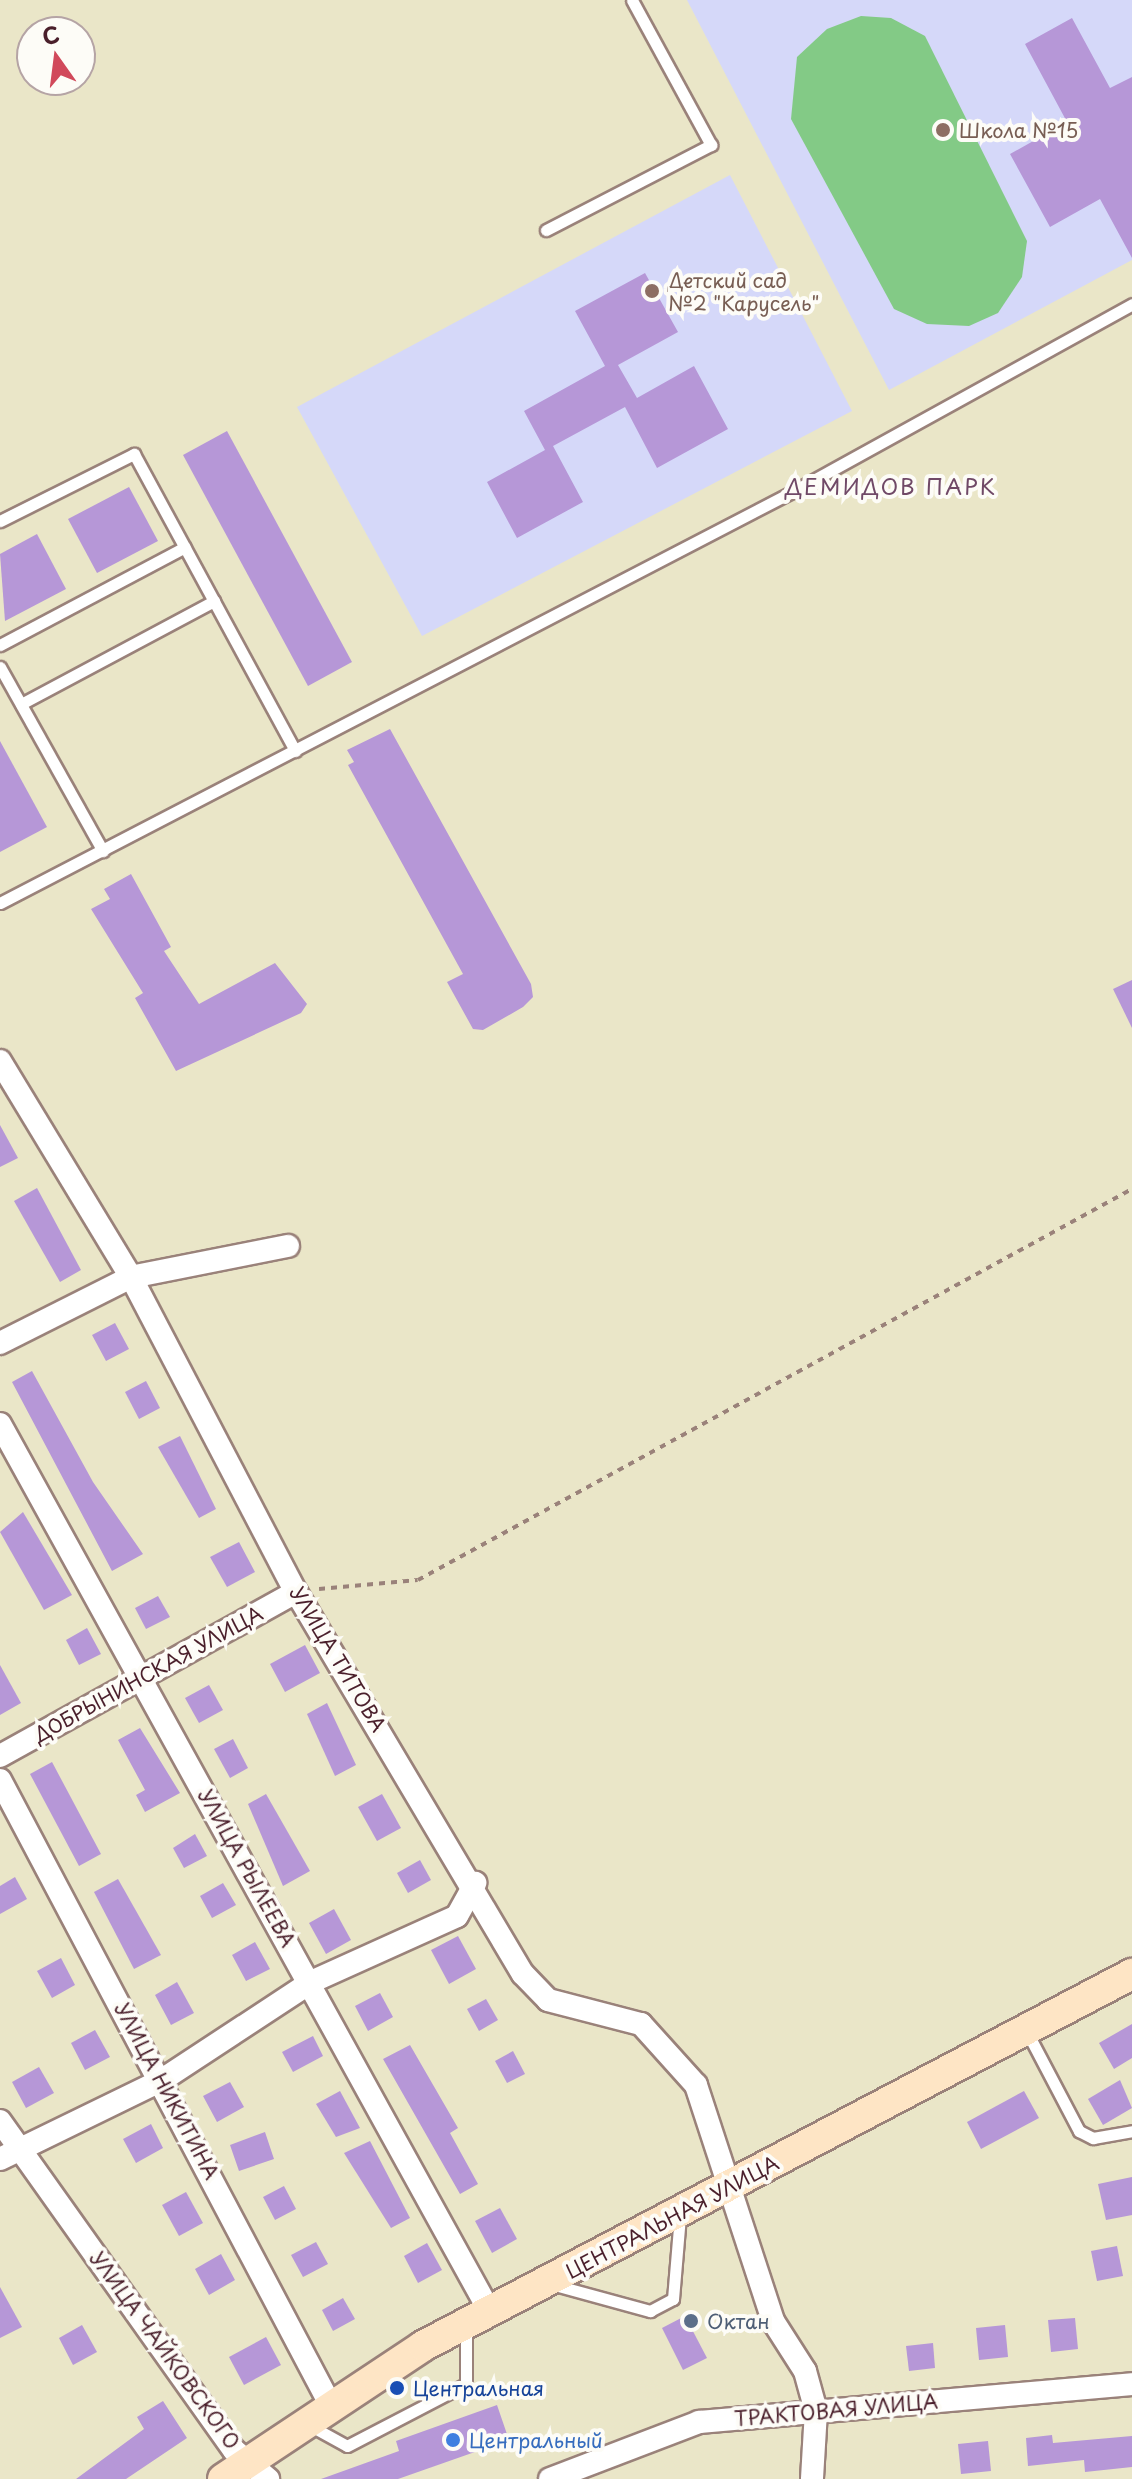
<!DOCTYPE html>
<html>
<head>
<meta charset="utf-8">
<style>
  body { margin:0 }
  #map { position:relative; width:1132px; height:2479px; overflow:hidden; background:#eae6c8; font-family:"Playpen Sans",sans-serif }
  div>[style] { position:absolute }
  .built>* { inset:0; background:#d5d8f9 }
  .green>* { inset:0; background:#83ca86 }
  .building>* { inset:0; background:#b697d7 }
  .path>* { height:4px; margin-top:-2px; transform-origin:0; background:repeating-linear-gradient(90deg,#9a827a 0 6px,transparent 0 12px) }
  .roads { filter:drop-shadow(2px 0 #9a827a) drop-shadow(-2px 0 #9a827a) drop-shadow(0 2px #9a827a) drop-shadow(0 -2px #9a827a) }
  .lane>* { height:11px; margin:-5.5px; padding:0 5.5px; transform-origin:5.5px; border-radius:5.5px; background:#fff }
  .street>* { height:22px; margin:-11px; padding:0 11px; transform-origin:11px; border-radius:11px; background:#fff }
  .secondary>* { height:30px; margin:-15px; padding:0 15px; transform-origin:15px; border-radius:15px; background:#fee5c5 }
  .dots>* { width:22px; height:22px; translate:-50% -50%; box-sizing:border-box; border:4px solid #fdfcf7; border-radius:50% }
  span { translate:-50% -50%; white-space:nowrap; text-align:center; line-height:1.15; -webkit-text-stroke:8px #fdfcf7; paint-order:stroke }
  .education-label { font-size:20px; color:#785e54 }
  .left { translate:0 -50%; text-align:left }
  .street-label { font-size:20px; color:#4a1f2b }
  .service-label { font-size:20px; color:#4e5e75 }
  .transit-label { font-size:20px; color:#164399 }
  .shop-label { font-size:20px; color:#366cbe }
  .neighbourhood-label { font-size:22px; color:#704967; letter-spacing:2px }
  .north { position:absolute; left:16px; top:16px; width:80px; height:80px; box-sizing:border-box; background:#fdfcf7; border:2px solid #b5a4a5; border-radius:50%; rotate:346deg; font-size:22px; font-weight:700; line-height:32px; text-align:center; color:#4a1f2b }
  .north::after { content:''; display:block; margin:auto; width:28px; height:36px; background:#d1495b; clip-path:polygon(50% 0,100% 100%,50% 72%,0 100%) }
</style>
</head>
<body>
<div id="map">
  <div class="built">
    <i style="clip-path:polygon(687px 0,1132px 0,1132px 260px,889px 390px)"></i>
    <i style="clip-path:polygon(730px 175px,852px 411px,422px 636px,297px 407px)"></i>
  </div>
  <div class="green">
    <i style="clip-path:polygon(861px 16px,891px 18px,925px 36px,1027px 241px,1022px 277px,998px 313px,969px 326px,927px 324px,894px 309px,791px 119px,797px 57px,827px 29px)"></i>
  </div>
  <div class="building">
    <i style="clip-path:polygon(1072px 18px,1110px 88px,1132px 77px,1132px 258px,1100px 199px,1050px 227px,1010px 154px,1067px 122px,1025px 44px)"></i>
    <i style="clip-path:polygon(645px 273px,678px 332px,618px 365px,637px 398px,694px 366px,728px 429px,657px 468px,625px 407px,553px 446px,583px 502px,517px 538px,487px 482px,545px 450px,524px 411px,605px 366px,575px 311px)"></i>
    <i style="clip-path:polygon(227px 431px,352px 662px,308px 686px,183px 455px)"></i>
    <i style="clip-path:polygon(129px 487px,158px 541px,97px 573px,68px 519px)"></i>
    <i style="clip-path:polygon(37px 534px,66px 589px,5px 621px,0 554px)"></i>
    <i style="clip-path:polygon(390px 729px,531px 984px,533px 997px,523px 1007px,483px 1030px,473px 1029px,447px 982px,463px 974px,348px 765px,354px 762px,347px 750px)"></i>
    <i style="clip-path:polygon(0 741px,47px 827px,0 852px)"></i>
    <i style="clip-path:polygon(131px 874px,171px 947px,164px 951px,199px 1004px,275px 963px,307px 1004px,301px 1013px,176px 1071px,135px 998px,143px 993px,91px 909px,110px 899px,104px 889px)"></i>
    <i style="clip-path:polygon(1132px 980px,1132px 1028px,1113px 989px)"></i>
    <i style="clip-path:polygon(0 1125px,18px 1158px,0 1167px)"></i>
    <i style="clip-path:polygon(37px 1188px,81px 1270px,60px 1282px,14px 1201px)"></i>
    <i style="clip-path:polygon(115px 1323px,129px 1349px,106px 1361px,92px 1335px)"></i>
    <i style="clip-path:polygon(32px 1371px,93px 1482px,143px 1554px,112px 1571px,12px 1382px)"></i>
    <i style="clip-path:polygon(146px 1381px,160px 1408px,139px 1419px,125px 1392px)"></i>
    <i style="clip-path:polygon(180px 1436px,216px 1509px,199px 1518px,158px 1447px)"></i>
    <i style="clip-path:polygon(23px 1512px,72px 1595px,44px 1610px,0 1532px)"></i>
    <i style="clip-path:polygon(239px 1542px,255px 1572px,227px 1587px,210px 1557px)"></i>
    <i style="clip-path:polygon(158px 1596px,170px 1617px,146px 1629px,135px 1608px)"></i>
    <i style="clip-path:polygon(87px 1628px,101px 1654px,79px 1665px,66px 1640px)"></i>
    <i style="clip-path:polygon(305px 1645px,320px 1673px,285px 1692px,270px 1664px)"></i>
    <i style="clip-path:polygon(0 1665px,21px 1703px,0 1715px)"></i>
    <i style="clip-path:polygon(209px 1685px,223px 1710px,199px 1723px,185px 1698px)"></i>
    <i style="clip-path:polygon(327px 1703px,356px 1765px,335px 1776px,307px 1714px)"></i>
    <i style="clip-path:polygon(140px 1728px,180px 1793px,145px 1812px,136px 1795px,145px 1790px,118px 1740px)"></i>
    <i style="clip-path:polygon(233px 1739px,248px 1768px,230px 1778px,214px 1749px)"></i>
    <i style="clip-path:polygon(52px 1762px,101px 1854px,79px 1866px,30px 1774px)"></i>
    <i style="clip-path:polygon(266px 1794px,310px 1871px,283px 1886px,248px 1804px)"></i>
    <i style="clip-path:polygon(382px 1794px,401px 1828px,377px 1841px,358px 1807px)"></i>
    <i style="clip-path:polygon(195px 1834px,207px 1856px,184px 1868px,173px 1848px)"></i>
    <i style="clip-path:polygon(420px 1860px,431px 1880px,408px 1893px,397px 1873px)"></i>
    <i style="clip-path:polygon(15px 1877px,27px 1899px,0 1914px,0 1886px)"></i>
    <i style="clip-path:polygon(118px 1879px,161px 1955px,134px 1969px,94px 1892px)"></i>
    <i style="clip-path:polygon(223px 1883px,236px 1905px,212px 1918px,200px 1896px)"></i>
    <i style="clip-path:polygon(334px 1909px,351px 1940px,326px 1954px,309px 1923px)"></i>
    <i style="clip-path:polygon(458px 1936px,476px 1969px,449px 1984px,431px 1950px)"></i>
    <i style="clip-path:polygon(255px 1942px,270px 1969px,246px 1981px,232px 1955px)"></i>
    <i style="clip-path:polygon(61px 1958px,75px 1985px,52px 1998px,37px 1971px)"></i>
    <i style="clip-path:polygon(177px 1982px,194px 2013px,171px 2025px,155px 1995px)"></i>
    <i style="clip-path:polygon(380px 1993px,393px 2017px,368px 2031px,355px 2006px)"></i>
    <i style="clip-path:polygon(486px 1999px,498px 2020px,479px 2031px,467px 2009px)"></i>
    <i style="clip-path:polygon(1132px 2024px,1132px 2058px,1114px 2069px,1099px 2043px)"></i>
    <i style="clip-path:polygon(95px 2030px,110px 2057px,85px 2070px,71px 2043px)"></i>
    <i style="clip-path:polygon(313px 2036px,323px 2056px,293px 2072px,282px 2052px)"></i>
    <i style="clip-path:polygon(410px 2045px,458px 2128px,450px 2133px,478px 2184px,460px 2194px,383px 2059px)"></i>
    <i style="clip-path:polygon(513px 2051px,525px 2074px,507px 2083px,495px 2061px)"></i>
    <i style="clip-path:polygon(39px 2067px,54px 2093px,26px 2108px,12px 2082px)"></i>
    <i style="clip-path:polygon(1120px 2080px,1132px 2108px,1103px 2125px,1088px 2099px)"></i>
    <i style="clip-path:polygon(230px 2082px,244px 2107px,217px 2122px,203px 2096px)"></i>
    <i style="clip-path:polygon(340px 2091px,360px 2128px,336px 2137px,316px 2104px)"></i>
    <i style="clip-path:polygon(1024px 2091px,1039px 2118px,981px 2149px,967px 2122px)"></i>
    <i style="clip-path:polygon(151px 2124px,163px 2148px,136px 2163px,123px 2139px)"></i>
    <i style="clip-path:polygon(265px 2132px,274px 2159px,239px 2171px,230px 2145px)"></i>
    <i style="clip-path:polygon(370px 2141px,410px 2218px,391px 2228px,344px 2153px)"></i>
    <i style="clip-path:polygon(1132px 2177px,1132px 2215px,1106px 2220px,1098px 2184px)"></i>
    <i style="clip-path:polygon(284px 2186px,296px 2209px,275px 2220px,263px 2197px)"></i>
    <i style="clip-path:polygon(186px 2192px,203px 2223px,179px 2236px,162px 2205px)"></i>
    <i style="clip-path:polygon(500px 2208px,517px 2239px,492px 2253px,475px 2221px)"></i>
    <i style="clip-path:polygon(316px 2242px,328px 2264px,303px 2277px,291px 2255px)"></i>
    <i style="clip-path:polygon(427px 2243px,442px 2270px,418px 2283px,404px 2256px)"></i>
    <i style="clip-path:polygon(1117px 2246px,1123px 2276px,1097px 2281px,1091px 2251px)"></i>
    <i style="clip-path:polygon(221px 2254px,235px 2280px,209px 2295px,195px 2269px)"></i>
    <i style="clip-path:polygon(0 2287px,22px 2327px,0 2338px)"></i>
    <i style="clip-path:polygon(343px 2298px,355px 2319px,333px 2331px,322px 2310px)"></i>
    <i style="clip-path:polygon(685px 2316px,707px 2358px,683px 2370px,662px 2328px)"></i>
    <i style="clip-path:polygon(1075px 2318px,1078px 2349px,1051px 2352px,1048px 2320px)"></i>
    <i style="clip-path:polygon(82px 2325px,97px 2352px,73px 2365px,59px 2338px)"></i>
    <i style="clip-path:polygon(1005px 2325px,1008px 2357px,979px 2360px,976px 2328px)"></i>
    <i style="clip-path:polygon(266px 2337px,281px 2365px,244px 2385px,229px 2357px)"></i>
    <i style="clip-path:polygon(933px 2343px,935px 2368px,909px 2371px,906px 2346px)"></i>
    <i style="clip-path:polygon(163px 2401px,187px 2438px,126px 2479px,76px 2479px,144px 2429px,137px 2417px)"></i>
    <i style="clip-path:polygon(497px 2405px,509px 2440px,398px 2479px,321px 2479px,399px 2451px,396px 2441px)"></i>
    <i style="clip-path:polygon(1052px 2435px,1053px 2443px,1132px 2436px,1132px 2467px,1085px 2472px,1084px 2460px,1028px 2466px,1026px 2438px)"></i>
    <i style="clip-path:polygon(988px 2441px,991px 2471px,961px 2474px,958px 2444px)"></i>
  </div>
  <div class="path">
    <i style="left:319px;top:1589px;width:99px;rotate:-5.2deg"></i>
    <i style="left:418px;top:1580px;width:814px;rotate:-28.71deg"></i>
  </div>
  <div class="roads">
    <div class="lane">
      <i style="left:546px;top:230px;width:186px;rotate:-27.3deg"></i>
      <i style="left:711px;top:145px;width:165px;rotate:-118.6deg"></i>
      <i style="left:0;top:521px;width:150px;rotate:-26.6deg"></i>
      <i style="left:134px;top:454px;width:338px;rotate:61.5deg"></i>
      <i style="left:0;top:645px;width:209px;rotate:-27.9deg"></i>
      <i style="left:0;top:667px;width:211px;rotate:60.8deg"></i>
      <i style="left:21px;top:704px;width:219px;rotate:-28.1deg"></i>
      <i style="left:0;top:903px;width:892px;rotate:-27.43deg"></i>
      <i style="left:792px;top:492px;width:389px;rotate:-28.9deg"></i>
      <i style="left:1027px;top:2032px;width:112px;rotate:62.3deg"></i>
      <i style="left:1079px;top:2131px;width:16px;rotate:27deg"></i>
      <i style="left:1093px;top:2138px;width:40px;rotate:-10deg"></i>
      <i style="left:551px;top:2284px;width:103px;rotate:15.3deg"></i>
      <i style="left:650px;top:2311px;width:26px;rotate:-28deg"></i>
      <i style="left:673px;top:2299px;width:83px;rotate:-85.2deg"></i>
      <i style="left:309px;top:2425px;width:43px;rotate:28.9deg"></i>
      <i style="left:347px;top:2446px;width:134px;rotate:-27.5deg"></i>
      <i style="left:466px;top:2384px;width:58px;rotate:-90deg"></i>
    </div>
    <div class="street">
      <i style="left:0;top:1061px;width:253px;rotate:58.8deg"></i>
      <i style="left:131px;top:1277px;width:356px;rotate:62.4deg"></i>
      <i style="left:296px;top:1592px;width:444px;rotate:59.3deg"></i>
      <i style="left:523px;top:1974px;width:36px;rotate:46deg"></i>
      <i style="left:548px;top:2000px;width:96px;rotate:14.5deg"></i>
      <i style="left:641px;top:2024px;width:82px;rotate:48deg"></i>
      <i style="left:696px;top:2085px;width:248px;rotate:71.9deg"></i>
      <i style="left:773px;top:2321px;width:59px;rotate:57.4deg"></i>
      <i style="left:805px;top:2371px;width:41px;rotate:74.6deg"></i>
      <i style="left:816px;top:2411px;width:68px;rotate:93.4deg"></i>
      <i style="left:0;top:1343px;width:147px;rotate:-26.7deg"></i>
      <i style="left:131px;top:1277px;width:160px;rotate:-11.2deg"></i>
      <i style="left:0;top:1424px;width:1014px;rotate:61.11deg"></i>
      <i style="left:0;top:1756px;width:338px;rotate:-29deg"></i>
      <i style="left:0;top:1780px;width:706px;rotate:62.13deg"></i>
      <i style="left:0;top:2121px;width:404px;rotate:54.6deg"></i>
      <i style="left:234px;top:2450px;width:45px;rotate:40.5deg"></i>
      <i style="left:0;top:2159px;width:180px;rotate:-26deg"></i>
      <i style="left:162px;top:2080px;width:178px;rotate:-33.3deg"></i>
      <i style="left:311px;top:1982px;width:160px;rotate:-24.3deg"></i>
      <i style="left:457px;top:1916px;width:38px;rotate:-61deg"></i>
      <i style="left:550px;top:2479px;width:160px;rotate:-20.9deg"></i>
      <i style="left:699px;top:2422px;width:435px;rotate:-5deg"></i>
    </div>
    <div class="secondary">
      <i style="left:223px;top:2479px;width:240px;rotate:-33.6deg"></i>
      <i style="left:423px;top:2346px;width:801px;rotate:-27.69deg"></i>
    </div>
  </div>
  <div class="dots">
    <i style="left:943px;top:130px;background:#8d6e63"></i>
    <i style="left:652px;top:291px;background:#8d6e63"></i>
    <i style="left:691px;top:2321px;background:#5c6f8a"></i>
    <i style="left:397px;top:2388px;background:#1a4fb4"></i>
    <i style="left:453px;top:2440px;background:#3f7fe0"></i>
  </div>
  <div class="education-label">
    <span class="left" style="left:959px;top:130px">Школа №15</span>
    <span class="left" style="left:668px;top:292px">Детский сад<br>№2 "Карусель"</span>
  </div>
  <div class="street-label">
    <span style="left:338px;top:1659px;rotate:59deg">УЛИЦА ТИТОВА</span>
    <span style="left:148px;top:1674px;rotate:-29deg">ДОБРЫНИНСКАЯ УЛИЦА</span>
    <span style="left:247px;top:1868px;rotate:61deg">УЛИЦА РЫЛЕЕВА</span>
    <span style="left:167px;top:2091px;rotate:62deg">УЛИЦА НИКИТИНА</span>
    <span style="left:672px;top:2217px;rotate:-28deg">ЦЕНТРАЛЬНАЯ УЛИЦА</span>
    <span style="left:165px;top:2350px;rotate:54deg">УЛИЦА ЧАЙКОВСКОГО</span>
    <span style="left:836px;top:2410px;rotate:-5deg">ТРАКТОВАЯ УЛИЦА</span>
  </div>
  <div class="service-label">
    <span class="left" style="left:707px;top:2321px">Октан</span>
  </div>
  <div class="transit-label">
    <span class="left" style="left:413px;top:2388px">Центральная</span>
  </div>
  <div class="shop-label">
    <span class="left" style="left:469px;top:2440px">Центральный</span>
  </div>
  <div class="neighbourhood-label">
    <span style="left:891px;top:486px">ДЕМИДОВ ПАРК</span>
  </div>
  <div class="north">С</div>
</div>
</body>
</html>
